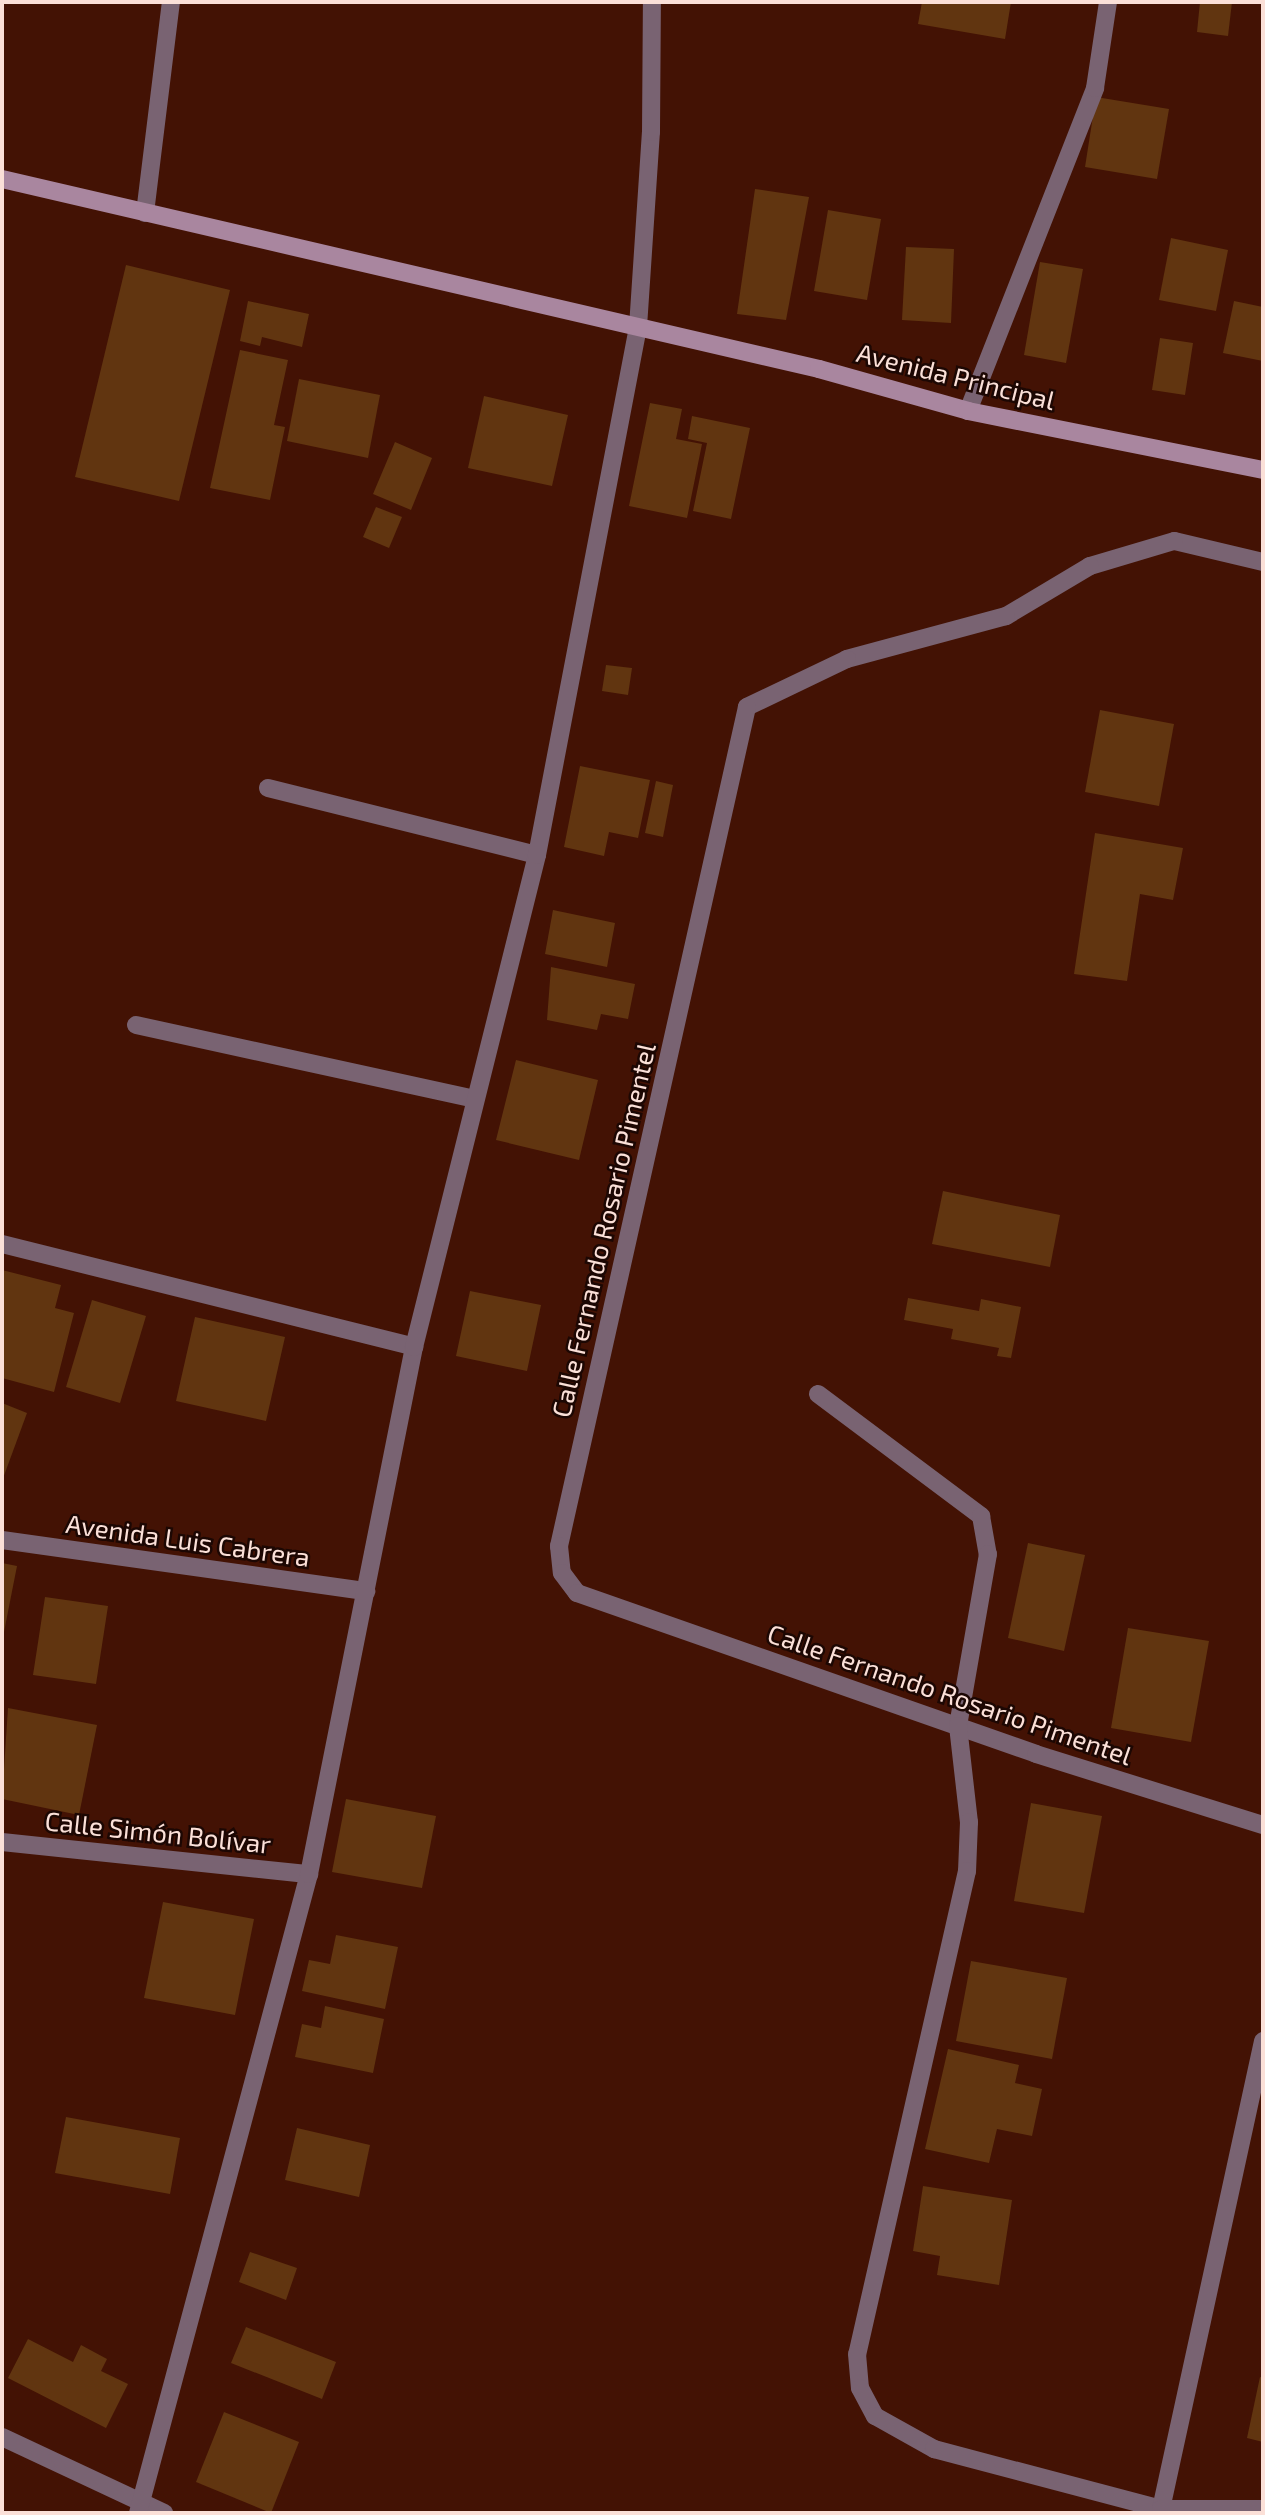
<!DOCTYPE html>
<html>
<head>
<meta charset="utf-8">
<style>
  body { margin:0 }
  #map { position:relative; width:1265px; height:2515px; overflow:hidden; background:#431204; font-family:"Exo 2",sans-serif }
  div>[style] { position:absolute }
  .building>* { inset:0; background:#613510 }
  .minor>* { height:18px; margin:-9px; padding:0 9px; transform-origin:9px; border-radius:9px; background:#796372 }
  .secondary>* { height:18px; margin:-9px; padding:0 9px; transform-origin:9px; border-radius:9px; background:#a9869f }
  span { translate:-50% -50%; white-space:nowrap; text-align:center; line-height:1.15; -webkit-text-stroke:5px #1c0703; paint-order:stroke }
  .street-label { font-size:26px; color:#fbe0d8 }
  .frame { position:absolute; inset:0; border:4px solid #fbe0d8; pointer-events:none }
</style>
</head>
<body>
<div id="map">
  <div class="building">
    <i style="clip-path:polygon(922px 2px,1011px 2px,1005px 39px,918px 24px)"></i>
    <i style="clip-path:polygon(1200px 2px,1232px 2px,1228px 36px,1197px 32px)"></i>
    <i style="clip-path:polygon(1096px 97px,1169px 109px,1157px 179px,1085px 167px)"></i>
    <i style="clip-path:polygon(755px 189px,809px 197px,786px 320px,737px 314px)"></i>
    <i style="clip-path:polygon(828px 210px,881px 219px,867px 300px,814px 291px)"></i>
    <i style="clip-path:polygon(1171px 238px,1228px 250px,1216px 311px,1159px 300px)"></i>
    <i style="clip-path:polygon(906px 247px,954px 249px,951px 323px,902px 320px)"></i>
    <i style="clip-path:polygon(1040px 262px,1083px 269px,1066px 363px,1024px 355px)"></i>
    <i style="clip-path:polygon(126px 265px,230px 290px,179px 501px,75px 477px)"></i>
    <i style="clip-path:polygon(248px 301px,309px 314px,302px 347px,262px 337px,260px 346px,240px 341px)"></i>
    <i style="clip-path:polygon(1234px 301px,1263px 307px,1263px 361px,1223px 353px)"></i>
    <i style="clip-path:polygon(1160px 338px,1193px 343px,1185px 395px,1152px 390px)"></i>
    <i style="clip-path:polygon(240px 350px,288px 360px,274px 425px,285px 427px,270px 500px,210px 488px)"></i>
    <i style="clip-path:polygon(299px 379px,380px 395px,368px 458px,287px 441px)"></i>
    <i style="clip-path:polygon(484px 396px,568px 415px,552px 486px,468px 468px)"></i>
    <i style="clip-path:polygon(650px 403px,682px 409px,676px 439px,702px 444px,687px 518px,629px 506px)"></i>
    <i style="clip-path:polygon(692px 416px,750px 428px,731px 519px,693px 511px,707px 443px,688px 439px)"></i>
    <i style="clip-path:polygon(395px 442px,432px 458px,411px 510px,373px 494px)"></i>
    <i style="clip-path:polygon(376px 507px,402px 517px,389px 548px,363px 537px)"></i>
    <i style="clip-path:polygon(606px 665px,632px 668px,628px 695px,602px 691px)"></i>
    <i style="clip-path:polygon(1100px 710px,1174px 724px,1159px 806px,1085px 792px)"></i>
    <i style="clip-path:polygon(580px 766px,650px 780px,638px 838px,609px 832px,604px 856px,564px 847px)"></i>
    <i style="clip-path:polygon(656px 781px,673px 785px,663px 837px,645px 833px)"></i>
    <i style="clip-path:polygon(1095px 833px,1183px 848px,1173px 900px,1140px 894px,1127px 981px,1074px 974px)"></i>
    <i style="clip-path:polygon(553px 910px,615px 923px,607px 967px,545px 954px)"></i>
    <i style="clip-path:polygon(551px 967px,635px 984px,628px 1019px,601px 1014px,597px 1030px,547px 1020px)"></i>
    <i style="clip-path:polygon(516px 1060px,598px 1080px,579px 1160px,496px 1140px)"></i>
    <i style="clip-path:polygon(943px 1191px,1060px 1215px,1050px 1267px,932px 1244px)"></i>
    <i style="clip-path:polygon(2px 1270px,61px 1285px,55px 1308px,74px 1313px,54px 1392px,2px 1378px)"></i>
    <i style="clip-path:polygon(470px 1291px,541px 1305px,527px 1371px,456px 1356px)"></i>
    <i style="clip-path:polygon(908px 1298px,979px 1311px,981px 1299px,1021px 1307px,1011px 1358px,997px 1356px,999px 1348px,951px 1339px,953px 1329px,904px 1320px)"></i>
    <i style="clip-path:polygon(92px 1300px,146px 1316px,120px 1403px,66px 1387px)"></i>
    <i style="clip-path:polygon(195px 1317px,285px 1337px,266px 1421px,176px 1401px)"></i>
    <i style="clip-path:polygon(2px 1403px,27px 1413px,2px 1481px)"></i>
    <i style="clip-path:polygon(1028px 1543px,1085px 1555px,1064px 1651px,1008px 1638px)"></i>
    <i style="clip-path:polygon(2px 1563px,17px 1566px,3px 1637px,2px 1636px)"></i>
    <i style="clip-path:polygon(45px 1597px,108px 1606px,96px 1684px,33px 1675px)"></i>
    <i style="clip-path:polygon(1128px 1628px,1209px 1641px,1191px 1742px,1111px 1728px)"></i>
    <i style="clip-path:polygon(8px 1708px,97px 1725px,79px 1815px,2px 1799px)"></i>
    <i style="clip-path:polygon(346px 1799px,436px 1816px,422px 1888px,332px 1872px)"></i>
    <i style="clip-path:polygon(1031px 1803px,1102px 1816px,1084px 1913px,1014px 1901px)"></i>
    <i style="clip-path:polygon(163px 1902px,254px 1919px,235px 2015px,144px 1998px)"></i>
    <i style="clip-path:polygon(336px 1935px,398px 1947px,385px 2009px,302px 1991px,309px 1960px,330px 1964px)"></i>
    <i style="clip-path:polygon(971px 1961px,1067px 1978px,1052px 2059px,956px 2041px)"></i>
    <i style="clip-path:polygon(325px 2006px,384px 2019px,373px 2073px,295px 2057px,302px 2024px,321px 2028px)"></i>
    <i style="clip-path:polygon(948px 2049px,1019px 2065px,1015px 2083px,1042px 2089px,1032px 2136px,997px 2129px,989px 2163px,925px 2149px)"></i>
    <i style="clip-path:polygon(66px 2117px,180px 2138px,170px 2194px,55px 2173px)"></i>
    <i style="clip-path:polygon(297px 2128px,370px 2145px,359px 2197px,285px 2180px)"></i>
    <i style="clip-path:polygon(923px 2186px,1012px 2200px,999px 2285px,937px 2275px,940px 2256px,913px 2251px)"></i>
    <i style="clip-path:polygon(250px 2252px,297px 2268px,286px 2300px,239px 2282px)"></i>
    <i style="clip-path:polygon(246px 2327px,336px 2362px,322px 2399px,231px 2363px)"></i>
    <i style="clip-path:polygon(28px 2339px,73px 2362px,81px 2345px,107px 2359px,101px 2371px,128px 2384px,106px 2428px,8px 2378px)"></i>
    <i style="clip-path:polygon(1260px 2377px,1263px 2378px,1263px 2442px,1247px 2438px)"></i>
    <i style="clip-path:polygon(224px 2412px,299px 2442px,271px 2513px,196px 2482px)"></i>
  </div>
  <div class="minor">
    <i style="left:145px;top:213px;width:213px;rotate:-83deg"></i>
    <i style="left:968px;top:411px;width:347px;rotate:-68.5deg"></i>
    <i style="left:1095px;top:88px;width:87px;rotate:-81.4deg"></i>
    <i style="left:1263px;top:562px;width:91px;rotate:-166.7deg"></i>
    <i style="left:1174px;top:541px;width:88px;rotate:163.4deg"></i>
    <i style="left:1090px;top:566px;width:98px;rotate:149.2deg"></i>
    <i style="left:1006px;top:616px;width:165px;rotate:164.9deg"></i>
    <i style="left:847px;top:659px;width:111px;rotate:154.4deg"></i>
    <i style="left:747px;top:707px;width:860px;rotate:102.63deg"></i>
    <i style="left:559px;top:1546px;width:27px;rotate:84deg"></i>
    <i style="left:562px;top:1573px;width:25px;rotate:53deg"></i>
    <i style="left:577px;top:1593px;width:486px;rotate:19.3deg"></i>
    <i style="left:1036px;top:1754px;width:238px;rotate:17.4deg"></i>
    <i style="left:268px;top:788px;width:277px;rotate:14deg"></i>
    <i style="left:136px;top:1025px;width:347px;rotate:12.3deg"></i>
    <i style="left:2px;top:1244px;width:425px;rotate:14deg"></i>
    <i style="left:818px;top:1394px;width:204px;rotate:36.8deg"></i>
    <i style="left:981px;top:1516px;width:39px;rotate:80deg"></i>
    <i style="left:988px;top:1554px;width:175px;rotate:99.9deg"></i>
    <i style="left:958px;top:1726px;width:97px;rotate:83.5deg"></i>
    <i style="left:969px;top:1822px;width:49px;rotate:92.3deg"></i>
    <i style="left:967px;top:1871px;width:495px;rotate:102.8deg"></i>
    <i style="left:857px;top:2354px;width:34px;rotate:85deg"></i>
    <i style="left:860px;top:2388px;width:32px;rotate:62deg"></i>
    <i style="left:875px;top:2416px;width:68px;rotate:29.2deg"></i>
    <i style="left:934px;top:2449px;width:235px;rotate:14.8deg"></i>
    <i style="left:1161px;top:2509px;width:479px;rotate:-77.7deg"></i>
    <i style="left:2px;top:1540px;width:368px;rotate:8deg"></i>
    <i style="left:2px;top:1842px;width:309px;rotate:6deg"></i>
    <i style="left:2px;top:2437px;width:179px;rotate:25.1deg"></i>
    <i style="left:1161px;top:2509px;width:102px"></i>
    <i style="left:138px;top:2513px;width:661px;rotate:-75.02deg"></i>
    <i style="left:309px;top:1874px;width:537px;rotate:-78.73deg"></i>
    <i style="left:414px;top:1347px;width:507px;rotate:-75.96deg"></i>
    <i style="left:537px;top:855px;width:538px;rotate:-79.17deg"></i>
    <i style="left:638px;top:327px;width:195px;rotate:-86.2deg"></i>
    <i style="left:651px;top:132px;width:130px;rotate:-89.6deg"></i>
  </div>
  <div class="secondary">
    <i style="left:2px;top:179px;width:839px;rotate:13.09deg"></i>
    <i style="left:819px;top:369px;width:155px;rotate:15.7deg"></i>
    <i style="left:968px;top:411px;width:301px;rotate:11.3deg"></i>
  </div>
  <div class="street-label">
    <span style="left:956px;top:376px;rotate:14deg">Avenida Principal</span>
    <span style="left:603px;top:1230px;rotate:-77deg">Calle Fernando Rosario Pimentel</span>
    <span style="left:188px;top:1540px;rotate:8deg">Avenida Luis Cabrera</span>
    <span style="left:950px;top:1694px;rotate:19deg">Calle Fernando Rosario Pimentel</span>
    <span style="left:158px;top:1832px;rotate:6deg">Calle Simón Bolívar</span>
  </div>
  <div class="frame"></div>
</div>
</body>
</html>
